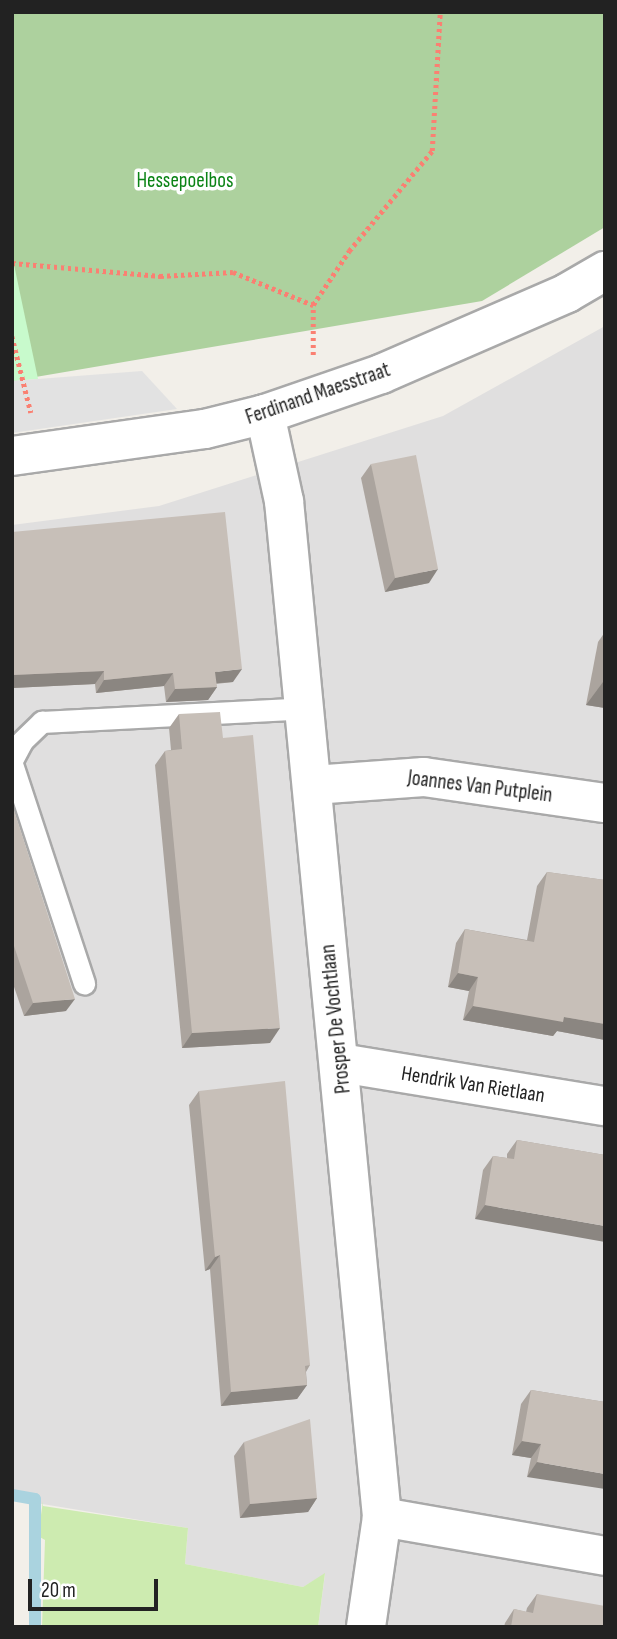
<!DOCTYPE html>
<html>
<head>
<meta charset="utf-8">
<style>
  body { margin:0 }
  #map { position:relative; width:617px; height:1639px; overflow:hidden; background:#f2efe9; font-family:"Sofia Sans Condensed",sans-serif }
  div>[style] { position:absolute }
  .residential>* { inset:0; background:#e0dfdf }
  .grass>* { inset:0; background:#cdebb0 }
  .forest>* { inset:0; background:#add19e }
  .park>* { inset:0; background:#c8facc }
  .parking>* { inset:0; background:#e2e2e2 }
  .stream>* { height:12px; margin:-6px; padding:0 6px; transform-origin:6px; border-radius:6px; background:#aad3df }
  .path>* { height:4.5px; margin-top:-2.25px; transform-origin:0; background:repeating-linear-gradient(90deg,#fa8072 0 3.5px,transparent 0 7px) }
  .roads { filter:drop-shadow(2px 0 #a9a9a9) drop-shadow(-2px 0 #a9a9a9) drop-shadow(0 2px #a9a9a9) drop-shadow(0 -2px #a9a9a9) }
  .service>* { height:21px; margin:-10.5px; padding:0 10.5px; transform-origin:10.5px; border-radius:10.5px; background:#fff }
  .minor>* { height:38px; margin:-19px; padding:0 19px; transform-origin:19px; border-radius:19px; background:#fff }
  .tertiary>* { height:38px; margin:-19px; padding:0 19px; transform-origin:19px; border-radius:19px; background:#fff }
  .wall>* { inset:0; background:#aba49e }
  .shaded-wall>* { inset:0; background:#8b8681 }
  .building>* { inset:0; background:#c7bfb8 }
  span { translate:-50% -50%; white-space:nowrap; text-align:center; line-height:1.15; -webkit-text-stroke:7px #fff; paint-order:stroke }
  .park-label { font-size:21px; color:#0c8416 }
  .street-label { font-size:21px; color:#222 }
  .frame { position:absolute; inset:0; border:14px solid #222; pointer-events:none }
  .scale { position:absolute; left:28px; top:1579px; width:130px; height:32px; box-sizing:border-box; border:4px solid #222; border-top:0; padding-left:9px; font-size:21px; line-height:24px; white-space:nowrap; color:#222; -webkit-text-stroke:5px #fff; paint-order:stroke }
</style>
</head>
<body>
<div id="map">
  <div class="residential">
    <i style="clip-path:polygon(605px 326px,605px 1627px,318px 1627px,325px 1574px,303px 1587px,185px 1564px,188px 1528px,12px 1499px,12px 525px,159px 506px,443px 416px)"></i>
  </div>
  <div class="grass">
    <i style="clip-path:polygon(43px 1501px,43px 1506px,188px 1528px,185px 1564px,303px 1587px,325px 1573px,318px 1627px,42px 1627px,45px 1540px,38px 1536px)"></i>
  </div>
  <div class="forest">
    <i style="clip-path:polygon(12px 12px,605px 12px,605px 227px,482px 301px,12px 381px)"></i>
  </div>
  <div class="park">
    <i style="clip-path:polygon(12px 255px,38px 379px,12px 381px)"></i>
  </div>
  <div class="parking">
    <i style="clip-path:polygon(142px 371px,177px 409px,12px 433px,12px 381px)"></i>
  </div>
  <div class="stream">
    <i style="left:12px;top:1495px;width:23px;rotate:10deg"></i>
    <i style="left:35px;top:1499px;width:128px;rotate:90deg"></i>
  </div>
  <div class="path">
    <i style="left:12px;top:263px;width:149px;rotate:5deg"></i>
    <i style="left:160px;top:276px;width:73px;rotate:-3.1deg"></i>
    <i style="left:233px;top:272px;width:87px;rotate:22.4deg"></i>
    <i style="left:12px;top:336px;width:79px;rotate:76.1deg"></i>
    <i style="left:313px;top:355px;width:50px;rotate:-90deg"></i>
    <i style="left:313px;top:305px;width:65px;rotate:-56.3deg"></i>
    <i style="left:349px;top:251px;width:130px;rotate:-50.3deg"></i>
    <i style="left:432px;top:151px;width:139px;rotate:-86.7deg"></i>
  </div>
  <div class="roads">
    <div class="service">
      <i style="left:12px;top:760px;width:21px;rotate:-62deg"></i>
      <i style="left:22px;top:741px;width:28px;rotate:-44deg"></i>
      <i style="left:42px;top:722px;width:263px;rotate:-3deg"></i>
      <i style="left:12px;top:764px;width:231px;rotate:71.8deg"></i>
    </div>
    <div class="minor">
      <i style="left:265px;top:414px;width:89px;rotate:77.7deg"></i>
      <i style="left:284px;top:501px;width:1021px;rotate:84.49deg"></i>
      <i style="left:382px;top:1517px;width:111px;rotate:98.3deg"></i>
      <i style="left:313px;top:785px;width:111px;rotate:-4.1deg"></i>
      <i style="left:424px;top:777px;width:183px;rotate:8.2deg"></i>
      <i style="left:341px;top:1063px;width:267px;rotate:9.3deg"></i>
      <i style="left:382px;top:1517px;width:226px;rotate:9.9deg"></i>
    </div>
    <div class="tertiary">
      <i style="left:12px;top:456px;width:195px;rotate:-8deg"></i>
      <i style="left:205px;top:429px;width:62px;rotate:-14deg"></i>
      <i style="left:265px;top:414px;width:123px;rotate:-19deg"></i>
      <i style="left:381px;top:374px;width:203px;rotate:-23.5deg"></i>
      <i style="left:567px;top:293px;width:44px;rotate:-30.1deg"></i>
    </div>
  </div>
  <div class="wall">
    <i style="clip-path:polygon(371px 464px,429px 583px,385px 592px,361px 478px)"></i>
    <i style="clip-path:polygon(12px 532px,233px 682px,216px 684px,217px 687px,208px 700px,166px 702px,164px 686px,96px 693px,95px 684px,12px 688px)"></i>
    <i style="clip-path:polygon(605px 632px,605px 708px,586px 705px,598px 642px)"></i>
    <i style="clip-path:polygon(179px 714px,223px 738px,270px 1043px,182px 1048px,155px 765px,165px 751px,171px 750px,169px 728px)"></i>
    <i style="clip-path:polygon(12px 804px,66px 1011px,24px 1016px,12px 981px)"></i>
    <i style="clip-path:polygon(547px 872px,605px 880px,605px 1040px,557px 1031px,553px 1036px,463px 1020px,469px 991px,448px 987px,456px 943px,465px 929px,527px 940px,537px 886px)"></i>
    <i style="clip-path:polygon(199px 1091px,310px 1365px,306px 1372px,307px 1385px,297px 1399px,221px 1406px,210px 1269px,205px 1271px,189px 1105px)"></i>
    <i style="clip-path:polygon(517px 1140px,605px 1155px,475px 1219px,483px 1170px,493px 1156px,507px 1158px,507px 1154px)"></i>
    <i style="clip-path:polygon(531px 1390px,605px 1402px,527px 1477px,531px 1458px,512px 1455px,521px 1404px)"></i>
    <i style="clip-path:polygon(244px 1442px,317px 1498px,308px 1512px,240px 1518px,234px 1456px)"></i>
    <i style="clip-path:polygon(537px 1594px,605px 1627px,504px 1627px,505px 1623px,514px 1609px,526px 1612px,527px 1608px)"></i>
  </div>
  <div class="shaded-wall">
    <i style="clip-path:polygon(438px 569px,429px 583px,385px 592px,395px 578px)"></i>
    <i style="clip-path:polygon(242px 669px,233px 682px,206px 684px,215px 672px)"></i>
    <i style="clip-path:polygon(104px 671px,95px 684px,12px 688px,12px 675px)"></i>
    <i style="clip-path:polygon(173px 673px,164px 686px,96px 693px,104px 680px)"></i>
    <i style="clip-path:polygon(603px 682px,605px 682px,605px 708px,586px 705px)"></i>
    <i style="clip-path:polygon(217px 687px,208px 700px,166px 702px,175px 689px)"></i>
    <i style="clip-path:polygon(458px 973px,478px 977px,469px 991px,448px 987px)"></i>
    <i style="clip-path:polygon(75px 999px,66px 1011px,24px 1016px,33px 1003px)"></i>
    <i style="clip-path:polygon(473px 1006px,564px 1017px,605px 1024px,605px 1040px,557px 1031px,553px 1036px,463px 1020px)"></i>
    <i style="clip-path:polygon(280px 1028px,270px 1043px,182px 1048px,192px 1033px)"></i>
    <i style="clip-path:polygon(485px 1205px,605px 1226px,605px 1242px,475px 1219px)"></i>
    <i style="clip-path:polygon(220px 1255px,210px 1269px,205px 1271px,215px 1257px)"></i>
    <i style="clip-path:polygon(307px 1385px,297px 1399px,221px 1406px,231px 1392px)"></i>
    <i style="clip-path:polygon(522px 1441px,541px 1444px,531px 1458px,512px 1455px)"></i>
    <i style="clip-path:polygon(537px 1462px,605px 1474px,605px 1489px,527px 1477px)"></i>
    <i style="clip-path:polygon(317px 1498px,308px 1512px,240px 1518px,250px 1504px)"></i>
  </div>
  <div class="building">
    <i style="clip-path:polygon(416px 455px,438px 569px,395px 578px,371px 464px)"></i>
    <i style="clip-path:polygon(225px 512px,242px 669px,215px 672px,217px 687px,175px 689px,173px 673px,104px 680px,104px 671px,12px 675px,12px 532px)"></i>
    <i style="clip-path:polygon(220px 712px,223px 738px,253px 735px,280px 1028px,192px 1033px,165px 751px,182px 749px,179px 714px)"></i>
    <i style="clip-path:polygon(12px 804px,75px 999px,33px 1003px,12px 940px)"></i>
    <i style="clip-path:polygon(547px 872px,605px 880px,605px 1024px,564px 1017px,563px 1022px,473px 1006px,478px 977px,458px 973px,465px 929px,534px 942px)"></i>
    <i style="clip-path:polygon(285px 1081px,310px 1365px,305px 1366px,307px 1385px,231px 1392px,220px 1255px,215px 1257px,199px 1091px)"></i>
    <i style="clip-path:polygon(517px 1140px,605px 1155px,605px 1226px,485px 1205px,493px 1156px,514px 1159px)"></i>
    <i style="clip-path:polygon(531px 1390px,605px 1402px,605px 1474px,537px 1462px,541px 1444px,522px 1441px)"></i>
    <i style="clip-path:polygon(310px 1419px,317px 1498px,250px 1504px,244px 1442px)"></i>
    <i style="clip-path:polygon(537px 1594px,605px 1606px,605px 1627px,511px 1627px,514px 1609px,533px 1613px)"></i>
  </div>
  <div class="park-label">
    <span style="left:185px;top:181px">Hessepoelbos</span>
  </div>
  <div class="street-label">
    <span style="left:318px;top:394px;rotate:-19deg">Ferdinand Maesstraat</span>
    <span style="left:480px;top:787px;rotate:7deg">Joannes Van Putplein</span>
    <span style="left:336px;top:1019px;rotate:-96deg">Prosper De Vochtlaan</span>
    <span style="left:473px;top:1085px;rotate:9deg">Hendrik Van Rietlaan</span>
  </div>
  <div class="frame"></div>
  <div class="scale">20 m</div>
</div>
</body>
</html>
